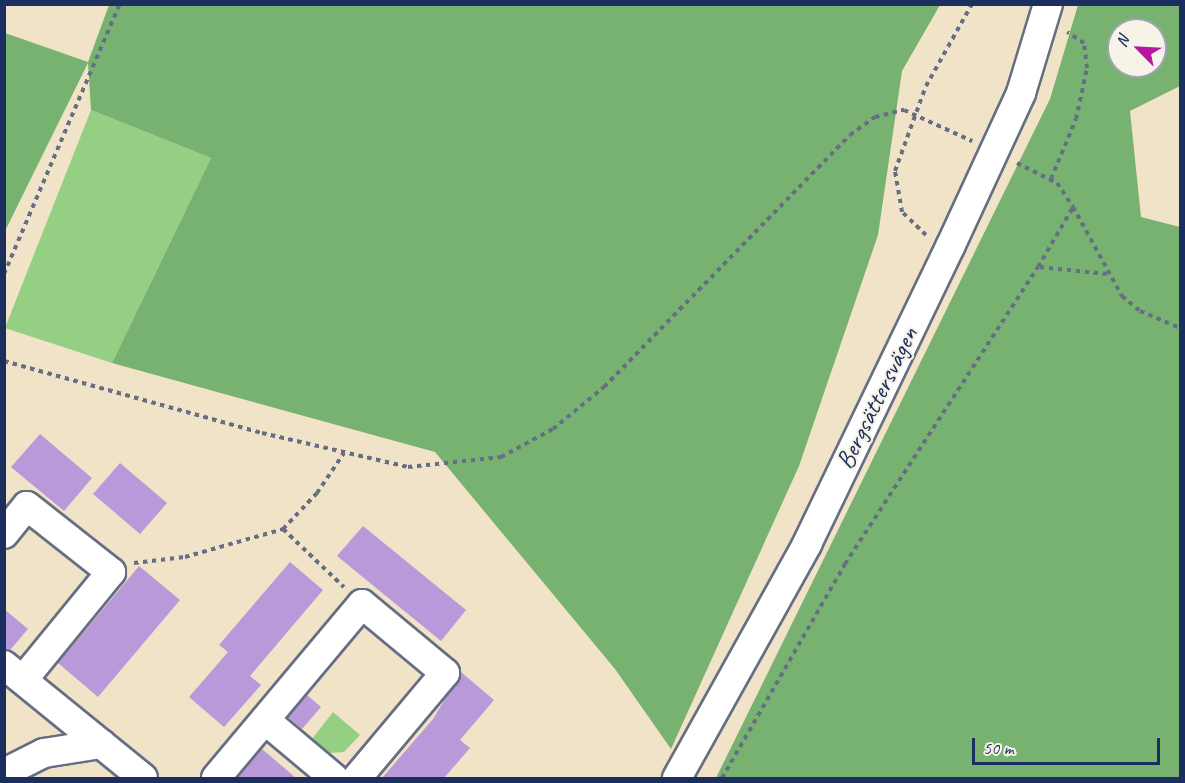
<!DOCTYPE html>
<html>
<head>
<meta charset="utf-8">
<style>
  body { margin:0 }
  #map { position:relative; width:1185px; height:783px; overflow:hidden; background:#f1e3c7; font-family:Caveat,sans-serif }
  div>[style] { position:absolute }
  .green>* { inset:0; background:#94cf83 }
  .forest>* { inset:0; background:#77b271 }
  .building>* { inset:0; background:#ba99db }
  .path>* { height:4px; margin-top:-2px; transform-origin:0; background:repeating-linear-gradient(90deg,#666e83 0 4.5px,transparent 0 9px) }
  .roads { filter:drop-shadow(2px 0 #666e83) drop-shadow(-2px 0 #666e83) drop-shadow(0 2px #666e83) drop-shadow(0 -2px #666e83) }
  .minor>* { height:28px; margin:-14px; padding:0 14px; transform-origin:14px; border-radius:14px; background:#fff }
  span { translate:-50% -50%; white-space:nowrap; text-align:center; line-height:1.15; -webkit-text-stroke:4.5px #f7f3e8; paint-order:stroke }
  .street-label { font-size:26px; color:#1b2f5e }
  .frame { position:absolute; inset:0; border:6px solid #1b2f5e; pointer-events:none }
  .north { position:absolute; left:1107px; top:18px; width:60px; height:60px; box-sizing:border-box; background:#f7f3e8; border:2px solid #9fa5b1; border-radius:50%; rotate:294deg; font-size:16px; font-weight:700; line-height:24px; text-align:center; color:#1b2f5e }
  .north::after { content:''; display:block; margin:auto; width:21px; height:27px; background:#b5179e; clip-path:polygon(50% 0,100% 100%,50% 72%,0 100%) }
  .scale { position:absolute; left:972px; top:738px; width:188px; height:27px; box-sizing:border-box; border:3px solid #1b2f5e; border-top:0; padding-left:8px; font-size:18px; line-height:21px; white-space:nowrap; color:#1b2f5e; -webkit-text-stroke:4px #f7f3e8; paint-order:stroke }
</style>
</head>
<body>
<div id="map">
  <div class="green">
    <i style="clip-path:polygon(91px 110px,211px 158px,112px 363px,5px 328px)"></i>
    <i style="clip-path:polygon(333px 712px,360px 735px,344px 752px,330px 753px,312px 739px)"></i>
  </div>
  <div class="forest">
    <i style="clip-path:polygon(109px 5px,940px 5px,902px 71px,878px 235px,799px 466px,671px 749px,615px 669px,435px 452px,112px 363px,211px 158px,91px 110px,88px 63px,5px 231px,5px 33px,88px 62px)"></i>
    <i style="clip-path:polygon(evenodd,1078px 5px,1180px 5px,1180px 86px,1130px 111px,1141px 217px,1180px 227px,1180px 778px,716px 778px,1050px 99px,1078px 5px,1119px 30px,1155px 30px,1155px 66px,1119px 66px,1119px 30px)"></i>
  </div>
  <div class="building">
    <i style="clip-path:polygon(40px 434px,92px 478px,64px 511px,11px 467px)"></i>
    <i style="clip-path:polygon(120px 463px,167px 503px,140px 534px,93px 494px)"></i>
    <i style="clip-path:polygon(363px 526px,466px 610px,441px 641px,337px 556px)"></i>
    <i style="clip-path:polygon(290px 562px,323px 590px,250px 676px,261px 685px,224px 727px,189px 697px,228px 652px,219px 645px)"></i>
    <i style="clip-path:polygon(139px 566px,180px 600px,98px 697px,58px 663px)"></i>
    <i style="clip-path:polygon(4px 609px,28px 629px,10px 650px,4px 649px)"></i>
    <i style="clip-path:polygon(461px 672px,494px 700px,460px 740px,470px 748px,444px 778px,382px 778px,433px 719px)"></i>
    <i style="clip-path:polygon(307px 695px,321px 707px,302px 729px,288px 717px)"></i>
    <i style="clip-path:polygon(262px 749px,296px 778px,237px 778px)"></i>
  </div>
  <div class="path">
    <i style="left:1017px;top:163px;width:45px;rotate:26.6deg"></i>
    <i style="left:1057px;top:183px;width:29px;rotate:56deg"></i>
    <i style="left:1051px;top:179px;width:65px;rotate:-67.4deg"></i>
    <i style="left:1076px;top:119px;width:52px;rotate:-77.8deg"></i>
    <i style="left:1087px;top:68px;width:25px;rotate:-97deg"></i>
    <i style="left:1084px;top:43px;width:20px;rotate:-147deg"></i>
    <i style="left:926px;top:235px;width:33px;rotate:-136deg"></i>
    <i style="left:902px;top:212px;width:42px;rotate:-99.7deg"></i>
    <i style="left:895px;top:171px;width:90px;rotate:-70deg"></i>
    <i style="left:926px;top:86px;width:94px;rotate:-60.7deg"></i>
    <i style="left:4px;top:274px;width:294px;rotate:-66.8deg"></i>
    <i style="left:1107px;top:274px;width:69px;rotate:-174.2deg"></i>
    <i style="left:1038px;top:267px;width:69px;rotate:-59.7deg"></i>
    <i style="left:1073px;top:207px;width:102px;rotate:61.2deg"></i>
    <i style="left:1122px;top:296px;width:23px;rotate:40deg"></i>
    <i style="left:1140px;top:311px;width:43px;rotate:23deg"></i>
    <i style="left:4px;top:361px;width:268px;rotate:15.6deg"></i>
    <i style="left:262px;top:433px;width:150px;rotate:13.1deg"></i>
    <i style="left:408px;top:467px;width:94px;rotate:-6.1deg"></i>
    <i style="left:501px;top:457px;width:59px;rotate:-28.3deg"></i>
    <i style="left:553px;top:429px;width:66px;rotate:-39.5deg"></i>
    <i style="left:604px;top:387px;width:352px;rotate:-45.7deg"></i>
    <i style="left:850px;top:135px;width:31px;rotate:-36deg"></i>
    <i style="left:875px;top:117px;width:30px;rotate:-14deg"></i>
    <i style="left:904px;top:110px;width:75px;rotate:24.5deg"></i>
    <i style="left:283px;top:529px;width:84px;rotate:43.6deg"></i>
    <i style="left:134px;top:563px;width:51px;rotate:-6.7deg"></i>
    <i style="left:185px;top:557px;width:102px;rotate:-15.9deg"></i>
    <i style="left:283px;top:529px;width:50px;rotate:-46.6deg"></i>
    <i style="left:317px;top:493px;width:48px;rotate:-56deg"></i>
    <i style="left:722px;top:778px;width:247px;rotate:-60.1deg"></i>
    <i style="left:845px;top:564px;width:354px;rotate:-57deg"></i>
  </div>
  <div class="roads">
    <div class="minor">
      <i style="left:4px;top:534px;width:36px;rotate:-51deg"></i>
      <i style="left:27px;top:506px;width:107px;rotate:38.2deg"></i>
      <i style="left:111px;top:572px;width:139px;rotate:129.2deg"></i>
      <i style="left:4px;top:665px;width:179px;rotate:39.1deg"></i>
      <i style="left:265px;top:720px;width:90px;rotate:40deg"></i>
      <i style="left:4px;top:773px;width:45px;rotate:-26.6deg"></i>
      <i style="left:44px;top:753px;width:58px;rotate:-9deg"></i>
      <i style="left:216px;top:778px;width:227px;rotate:-50deg"></i>
      <i style="left:362px;top:604px;width:108px;rotate:39.7deg"></i>
      <i style="left:445px;top:673px;width:137px;rotate:130deg"></i>
      <i style="left:677px;top:778px;width:268px;rotate:-60.9deg"></i>
      <i style="left:807px;top:544px;width:330px;rotate:-64.3deg"></i>
      <i style="left:950px;top:247px;width:170px;rotate:-65.2deg"></i>
      <i style="left:1021px;top:93px;width:93px;rotate:-73.1deg"></i>
    </div>
  </div>
  <div class="street-label">
    <span style="left:877px;top:398px;rotate:-64deg">Bergsättersvägen</span>
  </div>
  <div class="frame"></div>
  <div class="north">N</div>
  <div class="scale">50 m</div>
</div>
</body>
</html>
